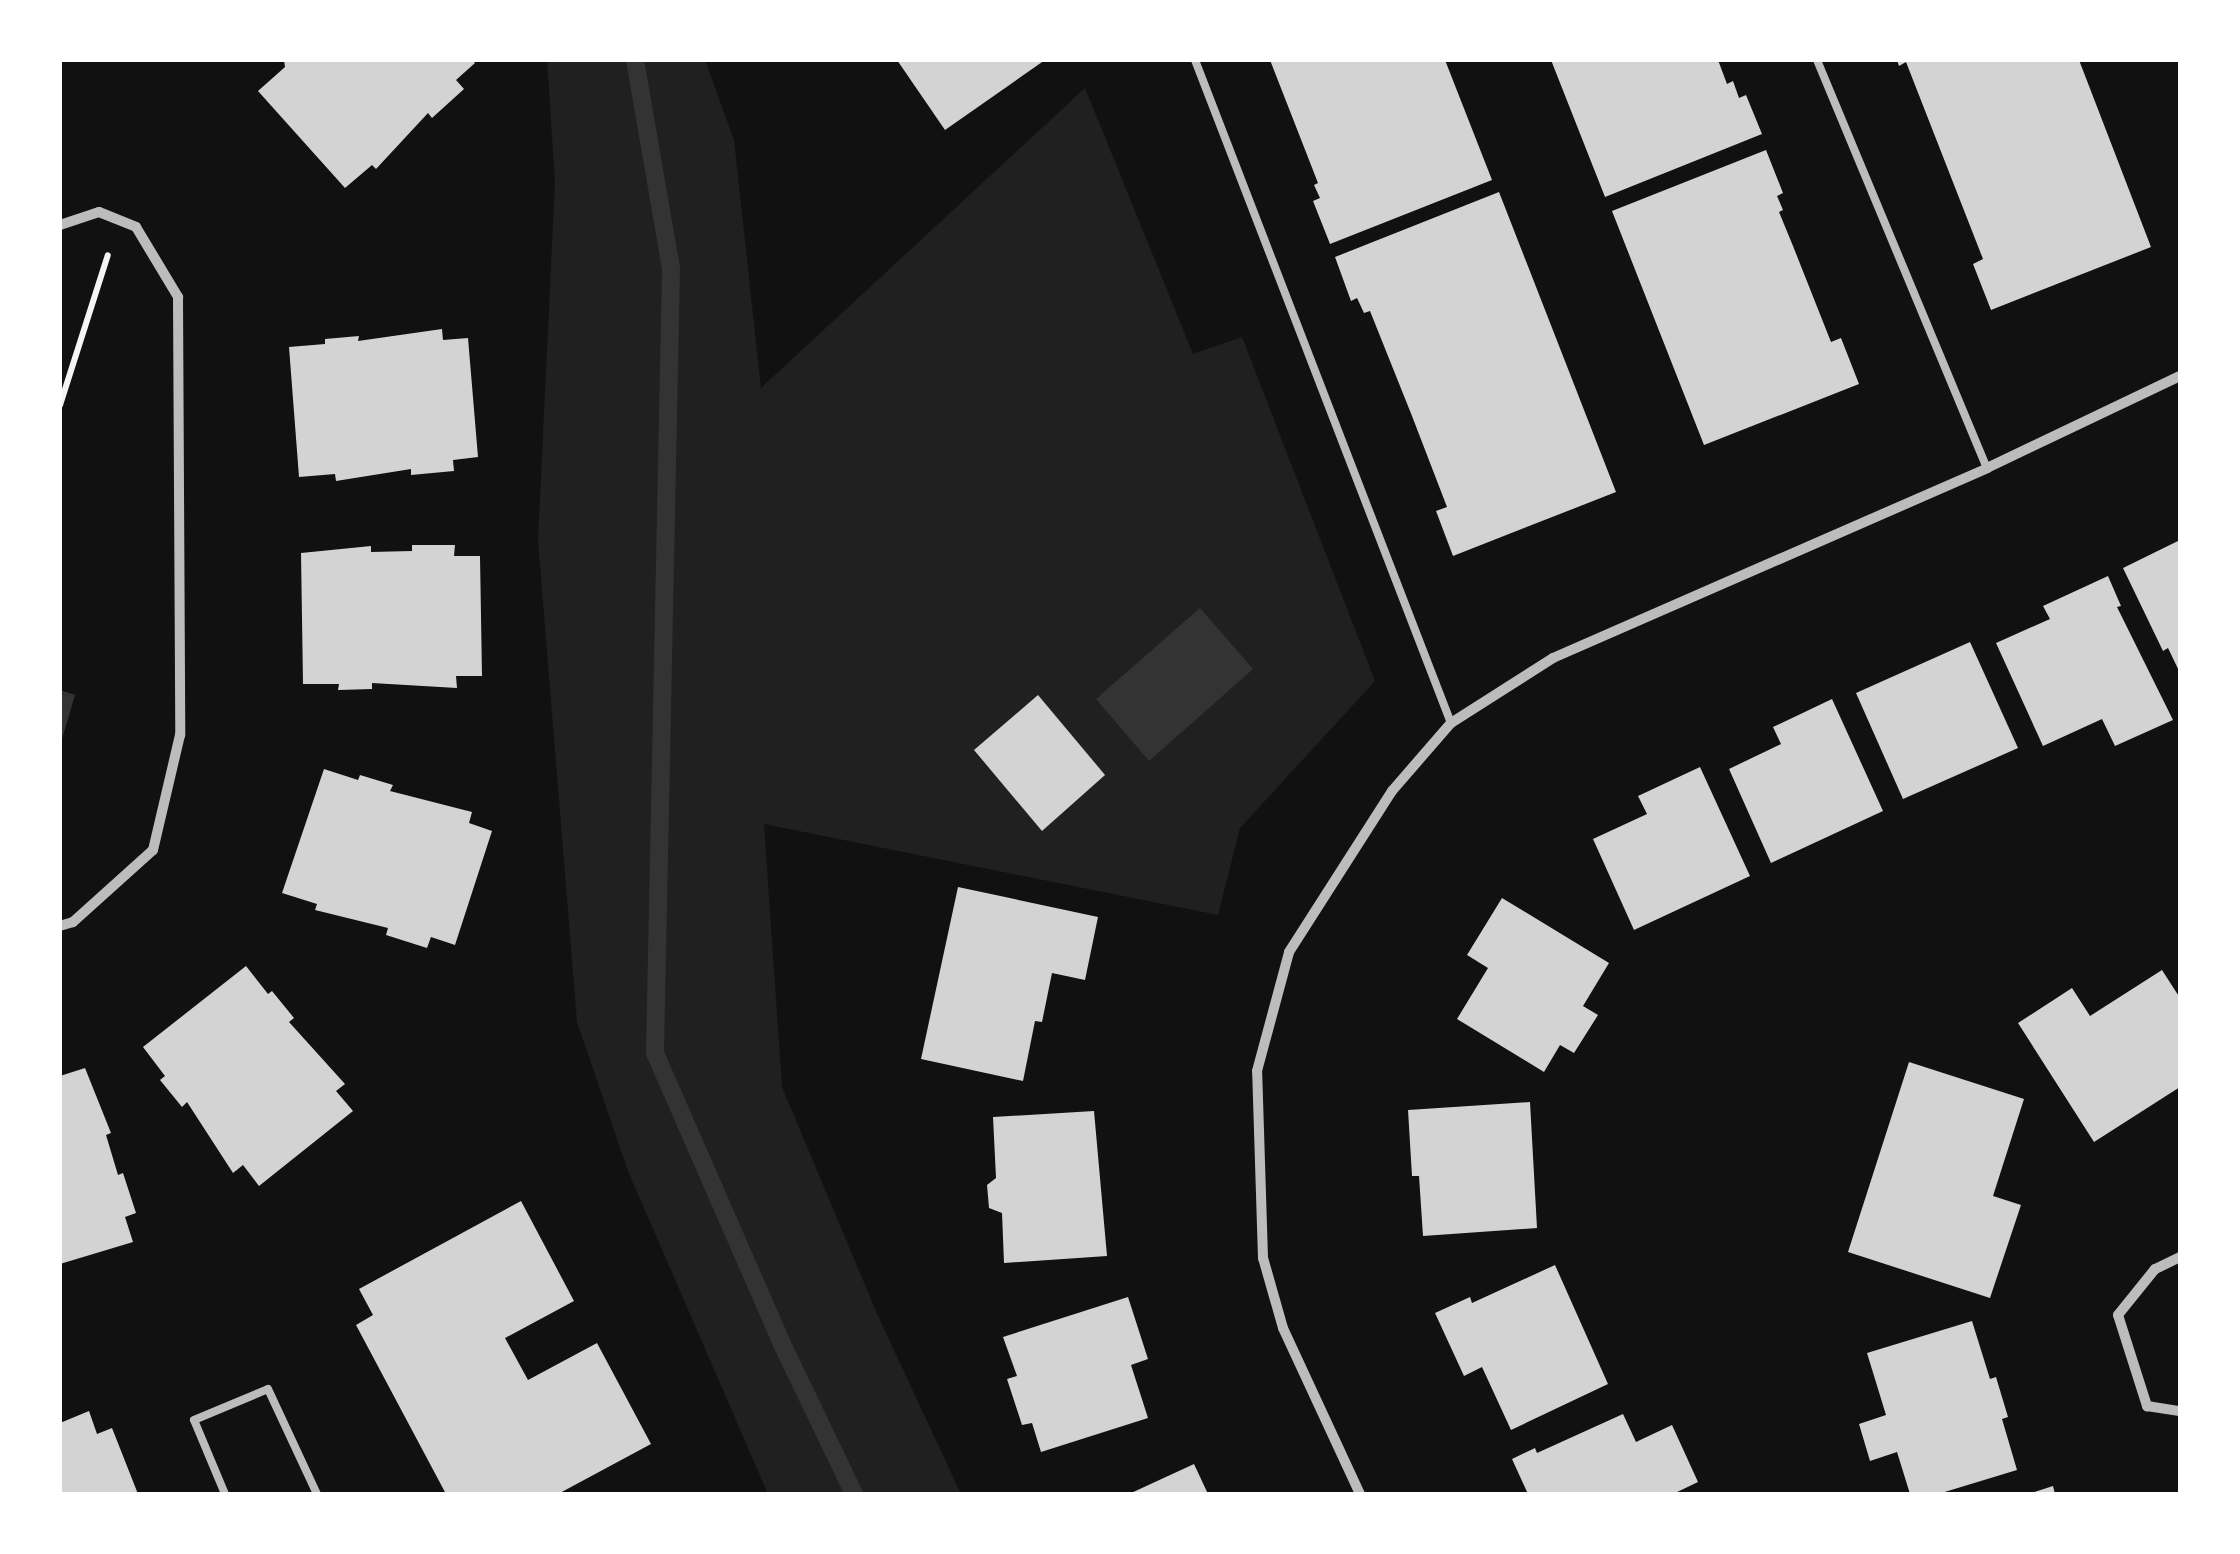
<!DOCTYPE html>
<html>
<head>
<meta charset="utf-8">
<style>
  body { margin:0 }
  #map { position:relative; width:2240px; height:1554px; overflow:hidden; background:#111; font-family:"DejaVu Sans",sans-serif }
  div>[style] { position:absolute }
  .green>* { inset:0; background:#202020 }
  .water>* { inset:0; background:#333 }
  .stream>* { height:18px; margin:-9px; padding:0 9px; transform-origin:9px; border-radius:9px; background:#333 }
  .building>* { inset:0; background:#d3d3d3 }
  .path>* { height:6px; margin:-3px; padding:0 3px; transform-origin:3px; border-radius:3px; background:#f5f5f5 }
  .service>* { height:8px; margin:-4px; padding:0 4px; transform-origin:4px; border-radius:4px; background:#bcbcbc }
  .minor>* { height:10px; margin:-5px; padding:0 5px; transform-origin:5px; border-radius:5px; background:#bcbcbc }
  span { translate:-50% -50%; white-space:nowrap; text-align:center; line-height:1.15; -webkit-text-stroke:8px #fff; paint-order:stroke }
  .frame { position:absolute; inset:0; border:62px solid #fff; pointer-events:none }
</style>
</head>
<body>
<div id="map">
  <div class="green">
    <i style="clip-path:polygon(547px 60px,705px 60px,734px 140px,761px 388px,1085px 88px,1193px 354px,1242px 337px,1375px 681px,1240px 828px,1218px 915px,764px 824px,782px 1087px,878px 1316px,961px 1494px,768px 1494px,628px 1171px,577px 1022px,538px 540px,555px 182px)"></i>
  </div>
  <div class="water">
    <i style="clip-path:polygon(1200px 608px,1253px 669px,1149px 761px,1096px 699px)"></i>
    <i style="clip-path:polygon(60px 690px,75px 695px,60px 746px)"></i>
  </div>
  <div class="stream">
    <i style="left:635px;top:60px;width:212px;rotate:80.2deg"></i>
    <i style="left:671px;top:269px;width:784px;rotate:91.17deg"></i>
    <i style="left:655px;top:1053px;width:315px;rotate:66.4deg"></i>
    <i style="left:781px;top:1342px;width:169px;rotate:64.3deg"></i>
  </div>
  <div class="building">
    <i style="clip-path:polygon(284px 60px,472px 60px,475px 63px,456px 80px,464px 89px,432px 118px,428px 113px,376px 169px,372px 165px,345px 188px,258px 91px,285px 67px)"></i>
    <i style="clip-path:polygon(897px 60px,1045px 60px,945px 130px)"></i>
    <i style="clip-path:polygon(1270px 60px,1445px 60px,1492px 180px,1330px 244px,1313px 201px,1320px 198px,1314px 185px,1318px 183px)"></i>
    <i style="clip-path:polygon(1551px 60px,1718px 60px,1727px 84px,1733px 81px,1739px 98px,1746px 95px,1762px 134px,1605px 197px)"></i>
    <i style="clip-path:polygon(1897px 60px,2079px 60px,2151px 247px,1991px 310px,1973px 264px,1983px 259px,1906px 62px,1899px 66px)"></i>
    <i style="clip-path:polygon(1766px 150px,1783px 193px,1777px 196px,1783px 210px,1779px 212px,1793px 246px,1831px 342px,1841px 338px,1859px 384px,1704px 445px,1612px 211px)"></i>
    <i style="clip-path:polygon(1499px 192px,1616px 492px,1453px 556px,1436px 511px,1447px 507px,1412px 416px,1370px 311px,1364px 313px,1357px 298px,1351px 301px,1335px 257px)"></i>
    <i style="clip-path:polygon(442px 329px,443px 340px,468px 338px,478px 457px,453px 460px,454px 471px,411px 475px,411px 469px,336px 481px,335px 474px,299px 477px,289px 347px,325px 344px,325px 339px,359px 336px,358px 341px)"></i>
    <i style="clip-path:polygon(2180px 540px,2180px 673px,2168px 648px,2163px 651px,2123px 568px)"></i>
    <i style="clip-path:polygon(412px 545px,455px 545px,454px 556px,480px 556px,482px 676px,456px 676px,457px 688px,372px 683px,372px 689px,338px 690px,339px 684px,303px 684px,301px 553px,371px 546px,371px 552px,412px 551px)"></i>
    <i style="clip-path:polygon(2108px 576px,2121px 606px,2117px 607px,2173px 720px,2115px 746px,2102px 719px,2043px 746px,1996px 643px,2050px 619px,2043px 606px)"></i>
    <i style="clip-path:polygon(1970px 642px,2018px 748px,1903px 799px,1856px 693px)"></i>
    <i style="clip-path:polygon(1038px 695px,1105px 775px,1042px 831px,974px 750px)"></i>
    <i style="clip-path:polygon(1832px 699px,1883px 811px,1771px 863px,1729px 769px,1781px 744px,1773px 727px)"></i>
    <i style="clip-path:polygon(1700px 767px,1750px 876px,1634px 930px,1593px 839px,1647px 814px,1638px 796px)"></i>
    <i style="clip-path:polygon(324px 769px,358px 780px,360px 775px,393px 785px,390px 791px,472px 812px,469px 823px,492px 831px,455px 945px,431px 937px,427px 948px,386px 935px,388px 928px,315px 910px,317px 904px,282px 893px)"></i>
    <i style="clip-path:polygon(958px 887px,1098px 917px,1085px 980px,1052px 973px,1042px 1022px,1035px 1021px,1023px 1081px,921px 1059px)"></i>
    <i style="clip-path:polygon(1502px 898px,1609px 963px,1583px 1006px,1598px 1015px,1574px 1053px,1560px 1045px,1544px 1072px,1457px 1019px,1488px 968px,1467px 955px)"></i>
    <i style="clip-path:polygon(246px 966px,268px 994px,272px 991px,294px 1018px,289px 1022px,345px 1084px,336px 1091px,353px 1111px,259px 1186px,243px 1165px,233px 1173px,187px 1102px,182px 1107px,160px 1080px,165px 1076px,143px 1047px)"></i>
    <i style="clip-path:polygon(2162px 970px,2180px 998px,2180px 1087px,2094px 1142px,2018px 1023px,2072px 988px,2090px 1016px)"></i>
    <i style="clip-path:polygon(1909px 1062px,2024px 1099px,1993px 1196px,2021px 1205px,1990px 1298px,1848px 1252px)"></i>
    <i style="clip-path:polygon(85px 1068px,111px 1133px,106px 1135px,118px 1175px,123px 1173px,136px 1213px,125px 1217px,133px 1242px,60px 1264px,60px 1076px)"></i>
    <i style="clip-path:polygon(1530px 1102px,1537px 1228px,1423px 1236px,1419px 1176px,1412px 1176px,1408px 1110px)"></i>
    <i style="clip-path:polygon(1094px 1111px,1107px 1256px,1004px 1263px,1002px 1213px,989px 1208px,987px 1185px,996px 1178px,993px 1117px)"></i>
    <i style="clip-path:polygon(521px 1201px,574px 1301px,505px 1338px,528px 1380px,597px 1343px,651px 1444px,558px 1494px,446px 1494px,356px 1325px,373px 1315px,359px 1289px)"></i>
    <i style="clip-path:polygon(1555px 1265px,1608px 1384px,1511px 1430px,1482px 1367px,1464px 1376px,1435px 1313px,1470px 1297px,1472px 1303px)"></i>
    <i style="clip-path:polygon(1128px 1297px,1148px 1359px,1131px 1365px,1148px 1418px,1041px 1452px,1032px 1423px,1022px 1425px,1007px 1379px,1017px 1376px,1003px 1337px)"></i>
    <i style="clip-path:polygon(1972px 1321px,1990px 1379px,1996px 1377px,2008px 1417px,2002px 1419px,2017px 1470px,1938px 1494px,1910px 1494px,1897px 1452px,1870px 1461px,1859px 1424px,1886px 1415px,1867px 1353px)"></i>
    <i style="clip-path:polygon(89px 1411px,97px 1434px,112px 1428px,138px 1494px,60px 1494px,60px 1423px)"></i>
    <i style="clip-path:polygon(1623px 1414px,1636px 1442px,1672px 1425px,1698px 1482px,1673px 1494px,1528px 1494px,1512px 1459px,1535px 1448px,1537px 1453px)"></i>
    <i style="clip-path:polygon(1194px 1464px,1208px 1494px,1129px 1494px)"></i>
    <i style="clip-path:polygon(2053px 1486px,2055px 1494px,2031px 1494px,2031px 1493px)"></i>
  </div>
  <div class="path">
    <i style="left:60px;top:405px;width:157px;rotate:-72.3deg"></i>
  </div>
  <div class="service">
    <i style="left:1195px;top:60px;width:711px;rotate:68.89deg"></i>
    <i style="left:1817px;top:60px;width:442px;rotate:67.4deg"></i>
    <i style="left:225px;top:1494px;width:80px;rotate:-112.7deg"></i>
    <i style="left:194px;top:1420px;width:80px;rotate:-22.7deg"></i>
    <i style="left:268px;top:1389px;width:116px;rotate:65deg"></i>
  </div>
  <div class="minor">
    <i style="left:60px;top:225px;width:41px;rotate:-18.4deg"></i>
    <i style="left:99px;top:212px;width:40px;rotate:22deg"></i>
    <i style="left:136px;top:227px;width:82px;rotate:59deg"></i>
    <i style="left:178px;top:297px;width:438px;rotate:89.7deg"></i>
    <i style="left:180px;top:735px;width:118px;rotate:103.2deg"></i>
    <i style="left:153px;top:850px;width:108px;rotate:138deg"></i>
    <i style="left:73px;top:922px;width:14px;rotate:163deg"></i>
    <i style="left:2180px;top:1257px;width:28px;rotate:154deg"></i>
    <i style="left:2155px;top:1269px;width:59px;rotate:128.8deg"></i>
    <i style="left:2118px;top:1315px;width:96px;rotate:72.3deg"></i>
    <i style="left:2147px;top:1406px;width:33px;rotate:9deg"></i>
    <i style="left:1360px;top:1494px;width:183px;rotate:-114.9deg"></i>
    <i style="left:1283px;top:1328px;width:73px;rotate:-105.9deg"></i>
    <i style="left:1263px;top:1258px;width:187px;rotate:-91.8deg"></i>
    <i style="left:1257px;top:1071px;width:123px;rotate:-74.9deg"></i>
    <i style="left:1289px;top:952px;width:191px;rotate:-57.4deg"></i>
    <i style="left:1392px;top:791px;width:90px;rotate:-49.1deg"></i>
    <i style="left:1451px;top:723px;width:121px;rotate:-32.5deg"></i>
    <i style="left:1553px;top:658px;width:474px;rotate:-23.6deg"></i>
    <i style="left:1987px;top:468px;width:214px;rotate:-25.5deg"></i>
  </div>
  <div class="frame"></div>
</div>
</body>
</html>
